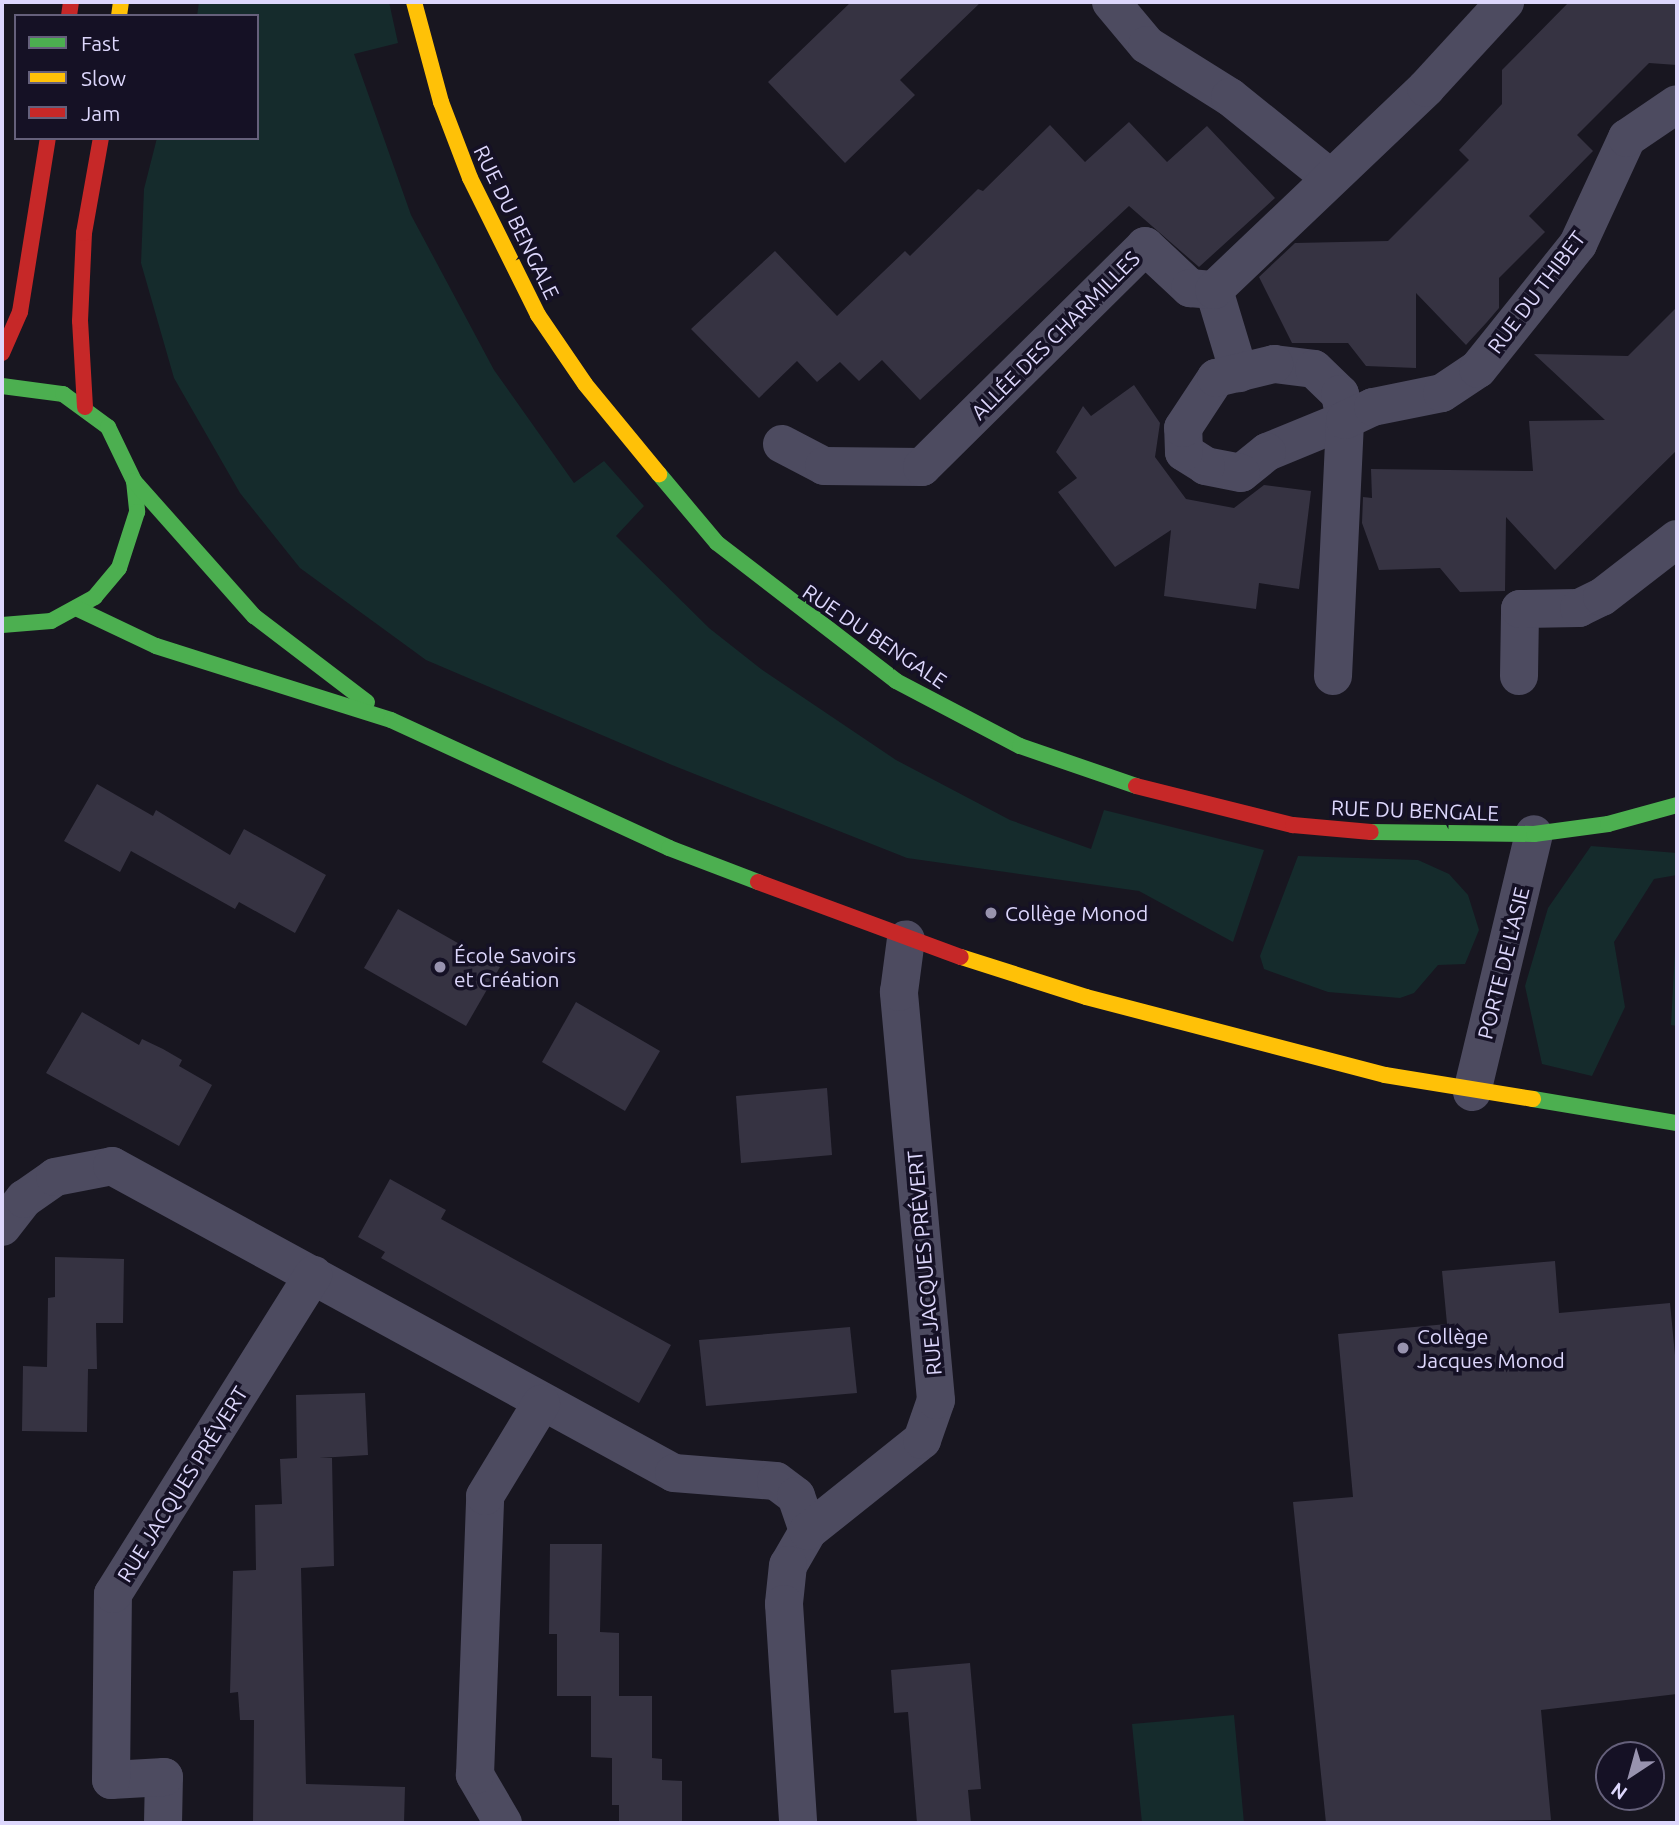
<!DOCTYPE html>
<html>
<head>
<meta charset="utf-8">
<style>
  body { margin:0 }
  #map { position:relative; width:1679px; height:1825px; overflow:hidden; background:#181620; font-family:Ubuntu,sans-serif }
  div>[style] { position:absolute }
  .green>* { inset:0; background:#152b2c }
  .building>* { inset:0; background:#363342 }
  .street>* { height:38px; margin:-19px; padding:0 19px; transform-origin:19px; border-radius:19px; background:#4d4b60 }
  .fast>* { height:16px; margin:-8px; padding:0 8px; transform-origin:8px; border-radius:8px; background:#4caf50 }
  .slow>* { height:16px; margin:-8px; padding:0 8px; transform-origin:8px; border-radius:8px; background:#ffc107 }
  .jam>* { height:16px; margin:-8px; padding:0 8px; transform-origin:8px; border-radius:8px; background:#c62828 }
  .dots>* { width:19px; height:19px; translate:-50% -50%; box-sizing:border-box; border:4px solid #151125; border-radius:50% }
  span { translate:-50% -50%; white-space:nowrap; text-align:center; line-height:1.15; -webkit-text-stroke:7px #151125; paint-order:stroke }
  .street-label { font-size:21px; color:#ddd7fc }
  .poi-label { font-size:21px; color:#ddd7fc }
  .left { translate:0 -50%; text-align:left }
  .frame { position:absolute; inset:0; border:4px solid #ddd7fc; pointer-events:none }
  .legend { position:absolute; left:14px; top:14px; width:245px; height:126px; box-sizing:border-box; background:#151125; border:2px solid #65607b; margin:0; padding:9px 12px; list-style:none; font-size:21px; color:#ddd7fc }
  .legend li { display:flex; align-items:center; gap:14px; height:35px }
  .legend b { width:35px; border:2px solid #65607b }
  .north { position:absolute; left:1595px; top:1741px; width:70px; height:70px; box-sizing:border-box; background:#151125; border:2px solid #65607b; border-radius:50%; rotate:216deg; font-size:19px; font-weight:700; line-height:28px; text-align:center; color:#ddd7fc }
  .north::after { content:''; display:block; margin:auto; width:24px; height:32px; background:#9893af; clip-path:polygon(50% 0,100% 100%,50% 72%,0 100%) }
</style>
</head>
<body>
<div id="map">
  <div class="green">
    <i style="clip-path:polygon(199px 2px,389px 2px,398px 43px,354px 54px,411px 215px,494px 370px,574px 483px,604px 461px,644px 506px,616px 536px,709px 628px,761px 669px,896px 760px,1010px 820px,1091px 849px,1104px 810px,1264px 850px,1233px 942px,1139px 891px,907px 858px,672px 765px,426px 660px,300px 568px,240px 493px,174px 378px,141px 263px,144px 189px,157px 138px,257px 138px,257px 16px,197px 16px)"></i>
    <i style="clip-path:polygon(1591px 846px,1677px 853px,1677px 875px,1654px 879px,1614px 942px,1625px 1007px,1592px 1076px,1542px 1064px,1525px 986px,1548px 908px)"></i>
    <i style="clip-path:polygon(1298px 856px,1418px 860px,1449px 874px,1468px 895px,1479px 930px,1465px 964px,1438px 965px,1414px 993px,1400px 998px,1328px 992px,1264px 969px,1260px 956px)"></i>
    <i style="clip-path:polygon(1677px 914px,1677px 1026px,1671px 1025px)"></i>
    <i style="clip-path:polygon(1234px 1715px,1244px 1823px,1142px 1823px,1132px 1724px)"></i>
  </div>
  <div class="building">
    <i style="clip-path:polygon(851px 2px,981px 2px,900px 80px,915px 95px,845px 163px,768px 82px)"></i>
    <i style="clip-path:polygon(1569px 2px,1677px 2px,1677px 65px,1649px 63px,1577px 135px,1593px 151px,1529px 216px,1545px 232px,1499px 278px,1499px 308px,1487px 322px,1466px 345px,1416px 293px,1416px 368px,1366px 366px,1348px 343px,1292px 343px,1259px 277px,1295px 243px,1388px 241px,1469px 160px,1459px 150px,1502px 104px,1502px 70px)"></i>
    <i style="clip-path:polygon(1129px 122px,1167px 162px,1207px 126px,1275px 198px,1199px 267px,1129px 206px,920px 400px,882px 360px,859px 381px,840px 362px,817px 382px,797px 361px,759px 398px,691px 329px,775px 251px,837px 316px,905px 251px,910px 256px,978px 189px,983px 191px,1050px 125px,1085px 162px)"></i>
    <i style="clip-path:polygon(1677px 307px,1677px 450px,1555px 570px,1506px 517px,1505px 591px,1460px 592px,1440px 568px,1379px 570px,1362px 523px,1363px 497px,1372px 498px,1371px 469px,1533px 471px,1529px 421px,1605px 420px,1534px 354px,1628px 356px)"></i>
    <i style="clip-path:polygon(1134px 385px,1160px 423px,1155px 457px,1186px 499px,1234px 508px,1264px 485px,1311px 491px,1299px 589px,1259px 583px,1256px 609px,1164px 596px,1171px 530px,1115px 567px,1058px 492px,1077px 478px,1056px 452px,1083px 406px,1091px 416px)"></i>
    <i style="clip-path:polygon(97px 784px,153px 816px,156px 810px,230px 855px,244px 829px,326px 875px,295px 933px,239px 902px,235px 909px,131px 851px,120px 872px,64px 841px)"></i>
    <i style="clip-path:polygon(398px 909px,500px 967px,466px 1026px,364px 968px)"></i>
    <i style="clip-path:polygon(576px 1002px,660px 1051px,625px 1111px,542px 1062px)"></i>
    <i style="clip-path:polygon(82px 1012px,139px 1045px,142px 1039px,163px 1049px,182px 1060px,179px 1066px,212px 1085px,179px 1146px,46px 1073px)"></i>
    <i style="clip-path:polygon(827px 1088px,832px 1155px,741px 1163px,736px 1096px)"></i>
    <i style="clip-path:polygon(390px 1179px,446px 1210px,441px 1219px,671px 1345px,639px 1403px,381px 1258px,385px 1252px,358px 1237px)"></i>
    <i style="clip-path:polygon(55px 1257px,124px 1259px,123px 1323px,96px 1323px,97px 1369px,88px 1369px,87px 1432px,22px 1431px,23px 1366px,47px 1367px,48px 1298px,55px 1297px)"></i>
    <i style="clip-path:polygon(1555px 1261px,1559px 1313px,1670px 1303px,1677px 1376px,1677px 1694px,1541px 1710px,1551px 1820px,1326px 1823px,1293px 1502px,1353px 1497px,1338px 1334px,1447px 1324px,1442px 1271px)"></i>
    <i style="clip-path:polygon(850px 1327px,857px 1393px,706px 1406px,699px 1340px)"></i>
    <i style="clip-path:polygon(365px 1393px,368px 1455px,319px 1458px,332px 1458px,334px 1566px,301px 1568px,306px 1784px,405px 1787px,404px 1823px,253px 1823px,254px 1720px,240px 1720px,238px 1692px,230px 1693px,233px 1571px,256px 1570px,255px 1505px,282px 1504px,280px 1459px,297px 1458px,296px 1395px)"></i>
    <i style="clip-path:polygon(550px 1544px,602px 1544px,600px 1632px,619px 1633px,619px 1696px,652px 1696px,652px 1758px,662px 1759px,662px 1780px,682px 1781px,682px 1823px,619px 1823px,619px 1805px,612px 1805px,612px 1758px,591px 1757px,591px 1696px,606px 1696px,557px 1696px,557px 1634px,549px 1634px)"></i>
    <i style="clip-path:polygon(970px 1663px,981px 1789px,968px 1790px,971px 1823px,917px 1823px,908px 1712px,894px 1713px,891px 1670px)"></i>
  </div>
  <div class="street">
    <i style="left:1111px;top:2px;width:56px;rotate:50.1deg"></i>
    <i style="left:1147px;top:45px;width:98px;rotate:32.1deg"></i>
    <i style="left:1230px;top:97px;width:127px;rotate:38.9deg"></i>
    <i style="left:1214px;top:290px;width:87px;rotate:73.2deg"></i>
    <i style="left:1274px;top:364px;width:40px;rotate:7.1deg"></i>
    <i style="left:1314px;top:369px;width:36px;rotate:44deg"></i>
    <i style="left:1340px;top:394px;width:26px;rotate:79deg"></i>
    <i style="left:1345px;top:420px;width:84px;rotate:157.7deg"></i>
    <i style="left:1267px;top:452px;width:33px;rotate:141deg"></i>
    <i style="left:1241px;top:473px;width:36px;rotate:-169deg"></i>
    <i style="left:1206px;top:466px;width:26px;rotate:-148deg"></i>
    <i style="left:1184px;top:452px;width:24px;rotate:-92deg"></i>
    <i style="left:1183px;top:428px;width:60px;rotate:-56.6deg"></i>
    <i style="left:1216px;top:378px;width:60px;rotate:-13.6deg"></i>
    <i style="left:782px;top:444px;width:47px;rotate:27.6deg"></i>
    <i style="left:824px;top:466px;width:98px;rotate:0.6deg"></i>
    <i style="left:922px;top:467px;width:314px;rotate:-44.7deg"></i>
    <i style="left:1145px;top:246px;width:62px;rotate:43deg"></i>
    <i style="left:1190px;top:288px;width:24px;rotate:5deg"></i>
    <i style="left:1214px;top:290px;width:293px;rotate:-43.6deg"></i>
    <i style="left:1426px;top:88px;width:117px;rotate:-47.4deg"></i>
    <i style="left:1333px;top:676px;width:256px;rotate:-87.3deg"></i>
    <i style="left:1345px;top:420px;width:31px;rotate:-25deg"></i>
    <i style="left:1373px;top:407px;width:70px;rotate:-11.5deg"></i>
    <i style="left:1442px;top:393px;width:43px;rotate:-33.7deg"></i>
    <i style="left:1478px;top:369px;width:160px;rotate:-51.3deg"></i>
    <i style="left:1578px;top:244px;width:117px;rotate:-65.2deg"></i>
    <i style="left:1627px;top:138px;width:60px;rotate:-34.2deg"></i>
    <i style="left:1519px;top:676px;width:67px;rotate:-89.1deg"></i>
    <i style="left:1520px;top:609px;width:59px;rotate:-1deg"></i>
    <i style="left:1579px;top:608px;width:25px;rotate:-26deg"></i>
    <i style="left:1602px;top:597px;width:95px;rotate:-37.7deg"></i>
    <i style="left:1472px;top:1092px;width:265px;rotate:-76.5deg"></i>
    <i style="left:2px;top:1227px;width:36px;rotate:-52deg"></i>
    <i style="left:24px;top:1199px;width:38px;rotate:-35deg"></i>
    <i style="left:55px;top:1177px;width:58px;rotate:-10.9deg"></i>
    <i style="left:112px;top:1166px;width:640px;rotate:28.65deg"></i>
    <i style="left:674px;top:1473px;width:102px;rotate:4.5deg"></i>
    <i style="left:776px;top:1481px;width:25px;rotate:37deg"></i>
    <i style="left:796px;top:1496px;width:37px;rotate:71deg"></i>
    <i style="left:808px;top:1531px;width:39px;rotate:120deg"></i>
    <i style="left:788px;top:1565px;width:39px;rotate:96deg"></i>
    <i style="left:784px;top:1604px;width:219px;rotate:86.3deg"></i>
    <i style="left:808px;top:1531px;width:146px;rotate:-38.6deg"></i>
    <i style="left:922px;top:1440px;width:42px;rotate:-70.7deg"></i>
    <i style="left:936px;top:1400px;width:410px;rotate:-95.2deg"></i>
    <i style="left:899px;top:992px;width:53px;rotate:-82.5deg"></i>
    <i style="left:163px;top:1823px;width:46px;rotate:-88.8deg"></i>
    <i style="left:164px;top:1777px;width:53px;rotate:176.8deg"></i>
    <i style="left:111px;top:1780px;width:186px;rotate:-89.4deg"></i>
    <i style="left:113px;top:1594px;width:377px;rotate:-57.9deg"></i>
    <i style="left:503px;top:1823px;width:56px;rotate:-120.3deg"></i>
    <i style="left:475px;top:1775px;width:279px;rotate:-87.9deg"></i>
    <i style="left:485px;top:1496px;width:108px;rotate:-58.7deg"></i>
  </div>
  <div class="fast">
    <i style="left:2px;top:386px;width:62px;rotate:7.5deg"></i>
    <i style="left:63px;top:394px;width:56px;rotate:36.3deg"></i>
    <i style="left:108px;top:427px;width:60px;rotate:64.3deg"></i>
    <i style="left:134px;top:481px;width:31px;rotate:84deg"></i>
    <i style="left:137px;top:512px;width:59px;rotate:107.8deg"></i>
    <i style="left:119px;top:568px;width:38px;rotate:130deg"></i>
    <i style="left:95px;top:597px;width:50px;rotate:151.4deg"></i>
    <i style="left:51px;top:621px;width:49px;rotate:175.3deg"></i>
    <i style="left:659px;top:474px;width:90px;rotate:50deg"></i>
    <i style="left:717px;top:543px;width:226px;rotate:37.6deg"></i>
    <i style="left:896px;top:681px;width:140px;rotate:27.7deg"></i>
    <i style="left:1020px;top:746px;width:123px;rotate:19deg"></i>
    <i style="left:134px;top:481px;width:181px;rotate:48.4deg"></i>
    <i style="left:254px;top:616px;width:142px;rotate:37.3deg"></i>
    <i style="left:78px;top:609px;width:86px;rotate:25.4deg"></i>
    <i style="left:156px;top:646px;width:246px;rotate:17.5deg"></i>
    <i style="left:391px;top:720px;width:306px;rotate:24.7deg"></i>
    <i style="left:669px;top:848px;width:95px;rotate:20.9deg"></i>
    <i style="left:1371px;top:832px;width:163px;rotate:0.7deg"></i>
    <i style="left:1534px;top:834px;width:75px;rotate:-7.7deg"></i>
    <i style="left:1608px;top:824px;width:72px;rotate:-15.4deg"></i>
    <i style="left:1533px;top:1099px;width:146px;rotate:9.5deg"></i>
  </div>
  <div class="slow">
    <i style="left:414px;top:2px;width:104px;rotate:74.9deg"></i>
    <i style="left:441px;top:102px;width:81px;rotate:69.1deg"></i>
    <i style="left:470px;top:178px;width:153px;rotate:63.6deg"></i>
    <i style="left:538px;top:315px;width:83px;rotate:55.7deg"></i>
    <i style="left:585px;top:384px;width:117px;rotate:50.6deg"></i>
    <i style="left:119px;top:16px;width:14px;rotate:-82deg"></i>
    <i style="left:961px;top:957px;width:131px;rotate:17.7deg"></i>
    <i style="left:1086px;top:997px;width:309px;rotate:14.6deg"></i>
    <i style="left:1385px;top:1075px;width:150px;rotate:9.2deg"></i>
  </div>
  <div class="jam">
    <i style="left:69px;top:16px;width:14px;rotate:-82deg"></i>
    <i style="left:2px;top:353px;width:45px;rotate:-66.3deg"></i>
    <i style="left:20px;top:312px;width:176px;rotate:-80.9deg"></i>
    <i style="left:85px;top:407px;width:86px;rotate:-93.3deg"></i>
    <i style="left:80px;top:321px;width:88px;rotate:-87.4deg"></i>
    <i style="left:84px;top:233px;width:97px;rotate:-79.9deg"></i>
    <i style="left:1136px;top:786px;width:162px;rotate:14deg"></i>
    <i style="left:1293px;top:825px;width:78px;rotate:5.1deg"></i>
    <i style="left:758px;top:882px;width:216px;rotate:20.3deg"></i>
  </div>
  <div class="dots">
    <i style="left:991px;top:913px;background:#9893af"></i>
    <i style="left:440px;top:967px;background:#9893af"></i>
    <i style="left:1403px;top:1348px;background:#9893af"></i>
  </div>
  <div class="street-label">
    <span style="left:517px;top:222px;rotate:64deg">RUE DU BENGALE</span>
    <span style="left:1536px;top:292px;rotate:-53deg">RUE DU THIBET</span>
    <span style="left:1055px;top:335px;rotate:-45deg">ALLÉE DES CHARMILLES</span>
    <span style="left:875px;top:636px;rotate:34deg">RUE DU BENGALE</span>
    <span style="left:1415px;top:810px;rotate:2deg">RUE DU BENGALE</span>
    <span style="left:1503px;top:963px;rotate:-76deg">PORTE DE L'ASIE</span>
    <span style="left:924px;top:1263px;rotate:-95deg">RUE JACQUES PRÉVERT</span>
    <span style="left:182px;top:1484px;rotate:-58deg">RUE JACQUES PRÉVERT</span>
  </div>
  <div class="poi-label">
    <span class="left" style="left:1005px;top:913px">Collège Monod</span>
    <span class="left" style="left:454px;top:967px">École Savoirs<br>et Création</span>
    <span class="left" style="left:1417px;top:1348px">Collège<br>Jacques Monod</span>
  </div>
  <div class="frame"></div>
  <ul class="legend">
  <li><b style="height:9px;background:#4caf50"></b>Fast</li>
  <li><b style="height:9px;background:#ffc107"></b>Slow</li>
  <li><b style="height:9px;background:#c62828"></b>Jam</li>
  </ul>
  <div class="north">N</div>
</div>
</body>
</html>
